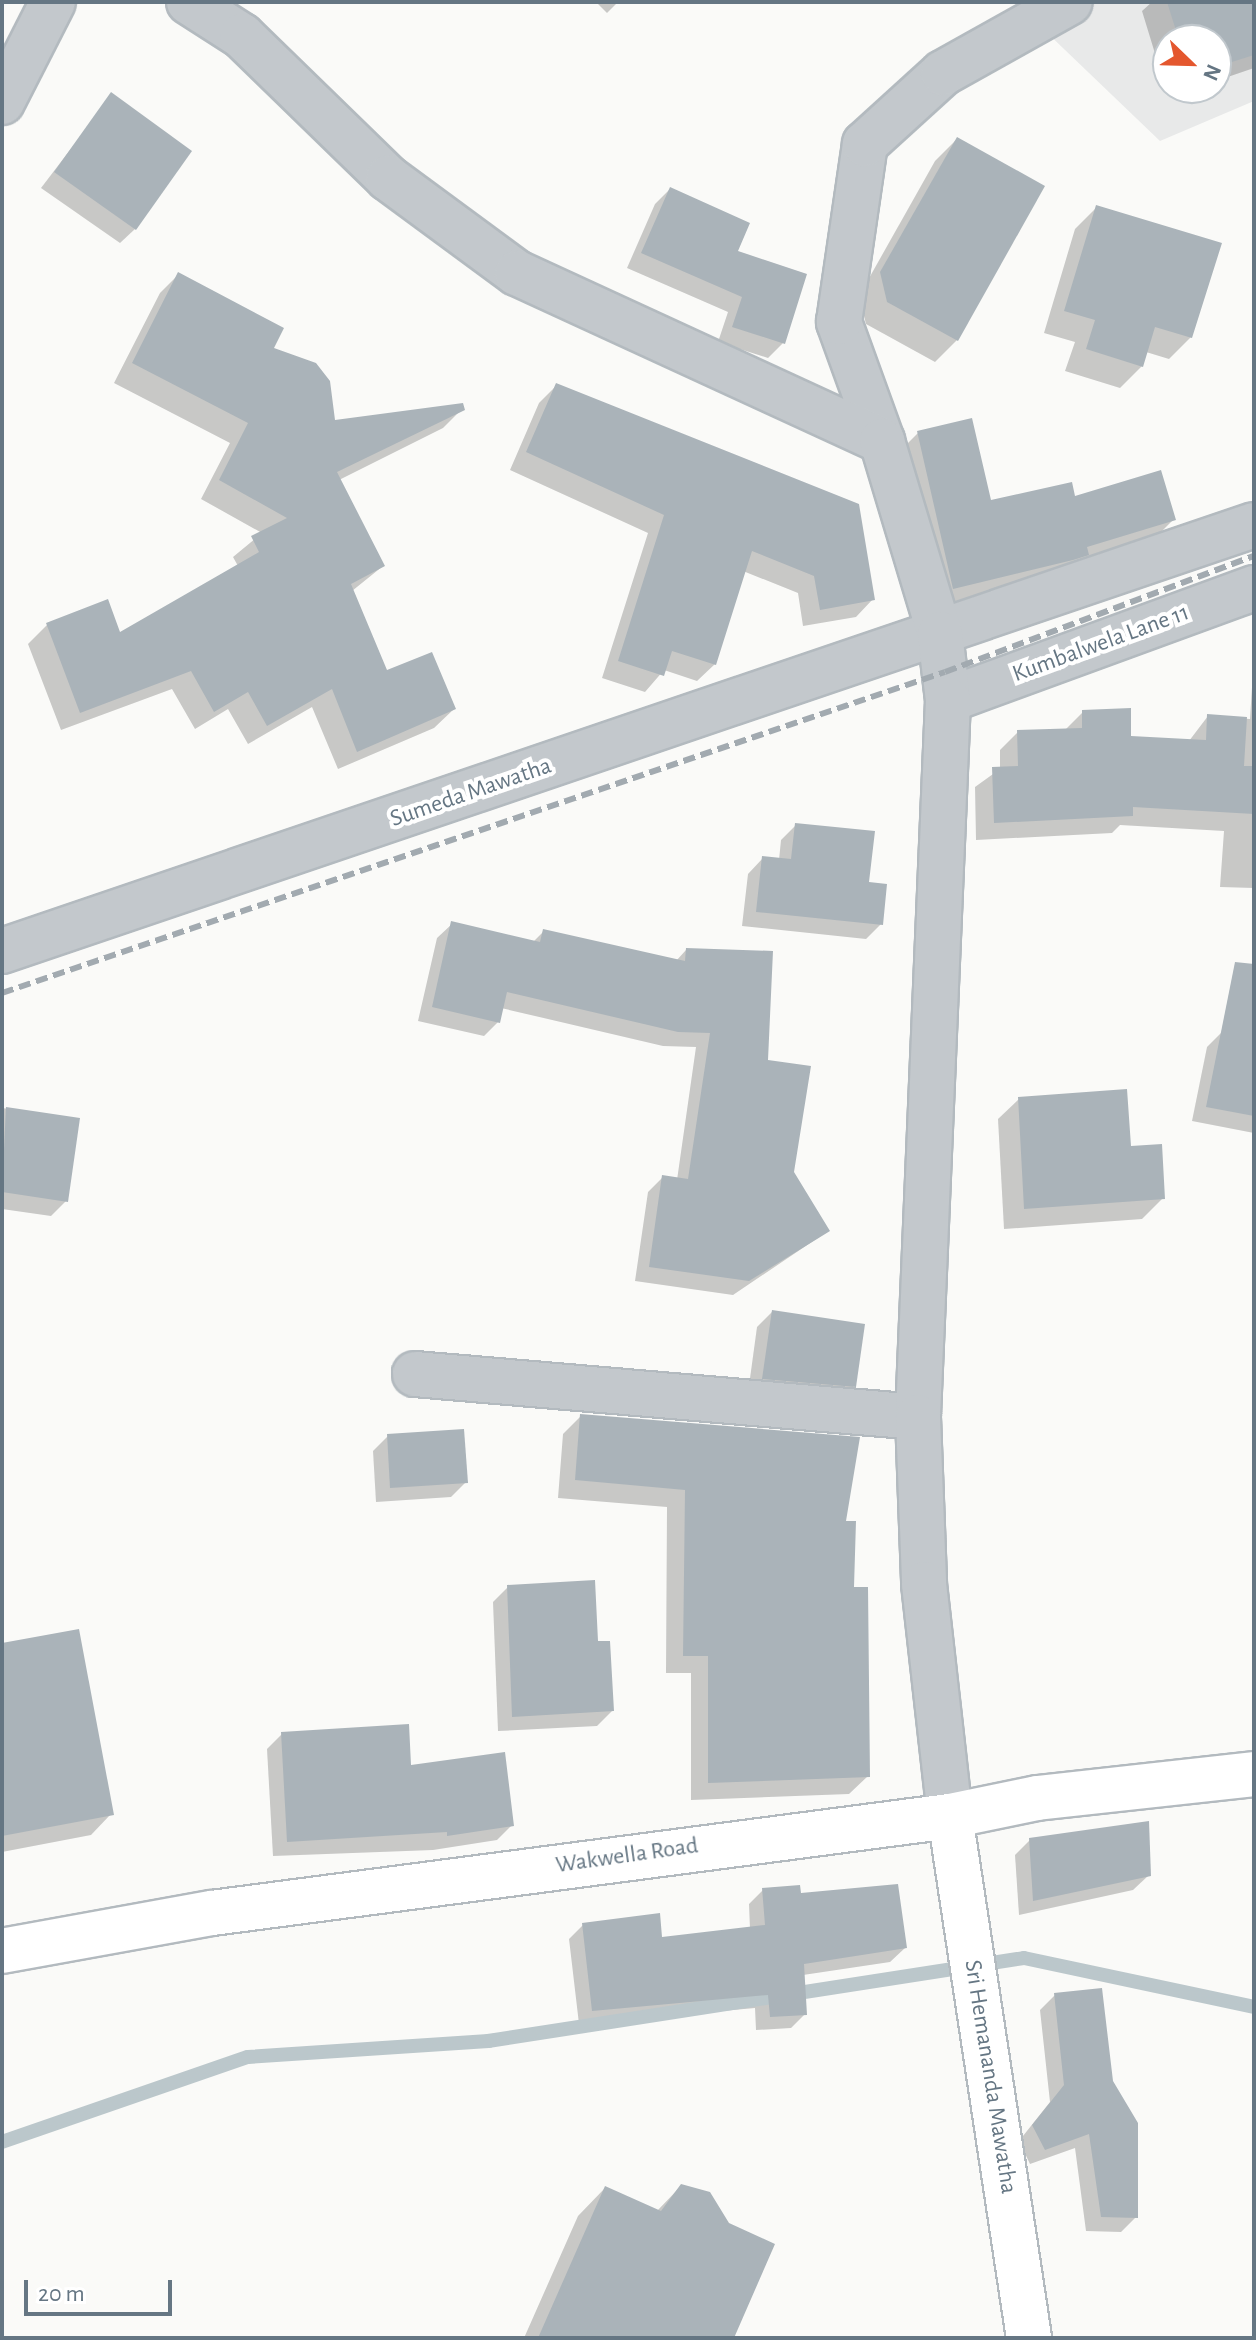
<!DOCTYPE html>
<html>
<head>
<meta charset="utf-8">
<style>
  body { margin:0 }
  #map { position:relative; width:1256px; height:2340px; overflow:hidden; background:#fafaf8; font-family:"Alegreya Sans",sans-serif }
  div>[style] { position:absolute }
  .built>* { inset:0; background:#e8e9e9 }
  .shadow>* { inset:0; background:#0003 }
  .stream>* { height:14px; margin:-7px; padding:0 7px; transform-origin:7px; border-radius:7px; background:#bbc7cb }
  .building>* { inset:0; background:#aab3b9 }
  .roads { filter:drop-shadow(2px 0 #b3babf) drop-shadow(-2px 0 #b3babf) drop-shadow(0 2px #b3babf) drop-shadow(0 -2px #b3babf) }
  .minor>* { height:44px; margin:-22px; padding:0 22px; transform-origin:22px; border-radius:22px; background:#c3c8cc }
  .tertiary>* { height:44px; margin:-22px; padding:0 22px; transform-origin:22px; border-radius:22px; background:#c3c8cc }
  .secondary>* { height:44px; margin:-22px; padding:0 22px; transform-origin:22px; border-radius:22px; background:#fff }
  .primary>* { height:44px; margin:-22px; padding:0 22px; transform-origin:22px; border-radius:22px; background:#fff }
  .rail>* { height:6px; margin-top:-3px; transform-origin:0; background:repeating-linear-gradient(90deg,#a2aab0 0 12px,transparent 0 18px) }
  span { translate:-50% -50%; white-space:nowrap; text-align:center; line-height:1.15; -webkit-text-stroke:8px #fff; paint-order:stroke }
  .street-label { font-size:24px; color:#657683 }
  .frame { position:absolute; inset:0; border:4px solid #657683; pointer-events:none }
  .north { position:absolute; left:1152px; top:24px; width:80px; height:80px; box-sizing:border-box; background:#fff; border:2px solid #c1c8cd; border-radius:50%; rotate:113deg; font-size:22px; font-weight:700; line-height:32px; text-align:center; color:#657683 }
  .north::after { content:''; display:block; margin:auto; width:28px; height:36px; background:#e4572e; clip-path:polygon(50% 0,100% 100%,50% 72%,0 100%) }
  .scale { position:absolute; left:24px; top:2280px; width:148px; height:36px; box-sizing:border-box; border:4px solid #657683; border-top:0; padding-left:10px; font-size:24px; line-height:28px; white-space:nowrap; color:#657683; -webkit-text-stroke:6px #fff; paint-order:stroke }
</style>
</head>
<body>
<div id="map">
  <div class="built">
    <i style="clip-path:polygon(evenodd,1015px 2px,1254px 2px,1254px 101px,1160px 141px,1015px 2px,1168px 40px,1216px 40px,1216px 88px,1168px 88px,1168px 40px)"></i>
  </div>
  <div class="shadow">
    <i style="clip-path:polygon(596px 2px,618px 2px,607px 13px)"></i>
    <i style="clip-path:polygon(1152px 2px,1254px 2px,1254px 68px,1216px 81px,1216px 40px,1168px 40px,1168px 88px,1193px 88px,1168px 96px,1142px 11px)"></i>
    <i style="clip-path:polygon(112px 95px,135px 229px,120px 243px,41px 188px)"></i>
    <i style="clip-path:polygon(957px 139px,957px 340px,935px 362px,866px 324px,859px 296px,935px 161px)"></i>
    <i style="clip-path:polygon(670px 189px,735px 253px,783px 343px,768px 358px,718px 342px,728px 312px,627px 268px,655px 204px)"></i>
    <i style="clip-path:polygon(1254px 194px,1254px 383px,1252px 383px,1252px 196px)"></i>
    <i style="clip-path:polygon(1097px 207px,1191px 337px,1169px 359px,1146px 352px,1142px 366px,1120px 388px,1065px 371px,1075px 342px,1044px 333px,1075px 229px)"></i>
    <i style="clip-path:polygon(179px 274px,271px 349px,333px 422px,462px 409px,443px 428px,339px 480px,383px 566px,352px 591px,386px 673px,454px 709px,434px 728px,338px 769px,312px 707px,248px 744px,228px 709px,195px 729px,172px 689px,61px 730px,28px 644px,47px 625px,119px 635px,238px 566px,233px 557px,262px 533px,201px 499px,230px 443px,114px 383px,160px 293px)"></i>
    <i style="clip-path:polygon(557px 385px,873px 599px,856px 617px,803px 626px,798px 593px,743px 571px,715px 664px,697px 681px,664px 670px,645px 692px,602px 678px,648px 533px,510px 470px,539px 403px)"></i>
    <i style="clip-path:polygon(918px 433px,990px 503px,1074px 498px,1174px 519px,1153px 540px,1051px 580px,932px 608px,897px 454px)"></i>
    <i style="clip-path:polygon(1254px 655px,1254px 888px,1220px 887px,1224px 831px,1120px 825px,1112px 833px,976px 840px,975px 787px,1000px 769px,1000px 750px,1018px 732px,1065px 730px,1083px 712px,1129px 738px,1189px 741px,1208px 716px,1250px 719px)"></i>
    <i style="clip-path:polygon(796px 825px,867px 884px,881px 924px,866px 939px,742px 926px,748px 874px,763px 858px,779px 860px,781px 840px)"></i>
    <i style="clip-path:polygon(452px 924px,533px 942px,544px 931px,676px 961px,686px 950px,766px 1061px,792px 1173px,828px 1231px,733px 1295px,635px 1281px,648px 1192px,662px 1178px,677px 1180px,696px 1047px,663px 1046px,501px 1008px,498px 1022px,484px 1036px,418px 1021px,437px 938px)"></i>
    <i style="clip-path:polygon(1222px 1032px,1254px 1038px,1254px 1133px,1192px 1121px,1207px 1047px)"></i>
    <i style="clip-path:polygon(1019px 1099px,1129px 1149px,1163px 1198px,1142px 1219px,1004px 1229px,998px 1119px)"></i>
    <i style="clip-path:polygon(2px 1108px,78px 1119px,66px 1201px,51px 1216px,2px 1209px)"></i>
    <i style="clip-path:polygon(772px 1312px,854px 1386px,839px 1401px,748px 1393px,757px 1327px)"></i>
    <i style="clip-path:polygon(581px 1416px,844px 1523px,868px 1776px,849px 1794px,691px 1800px,691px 1673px,666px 1673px,667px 1507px,558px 1498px,563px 1434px)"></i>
    <i style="clip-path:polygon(388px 1436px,466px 1482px,451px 1497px,376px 1502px,373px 1451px)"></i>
    <i style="clip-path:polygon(508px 1587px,596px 1643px,612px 1711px,597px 1726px,498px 1731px,493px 1602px)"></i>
    <i style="clip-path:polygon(2px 1645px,111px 1814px,91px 1835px,2px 1852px)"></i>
    <i style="clip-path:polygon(282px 1734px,410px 1768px,512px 1825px,497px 1840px,433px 1850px,273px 1856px,267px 1749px)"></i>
    <i style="clip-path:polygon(1030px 1840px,1149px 1875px,1133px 1890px,1019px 1915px,1015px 1855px)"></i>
    <i style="clip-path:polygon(763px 1890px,799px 1895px,905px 1948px,890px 1962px,803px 1975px,805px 2014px,791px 2028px,756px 2030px,755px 2008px,579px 2024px,569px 1939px,583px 1925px,660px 1939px,750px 1929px,749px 1904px)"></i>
    <i style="clip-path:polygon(1055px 1995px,1111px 2081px,1136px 2217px,1121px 2232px,1086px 2231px,1075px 2148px,1030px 2164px,1019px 2141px,1050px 2102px,1040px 2010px)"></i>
    <i style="clip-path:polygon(681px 2186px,731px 2338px,524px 2338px,578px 2216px,605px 2188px,657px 2211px)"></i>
  </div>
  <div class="stream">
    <i style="left:2px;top:2142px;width:260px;rotate:-19.1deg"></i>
    <i style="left:248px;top:2057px;width:241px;rotate:-3.8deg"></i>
    <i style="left:488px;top:2041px;width:542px;rotate:-8.8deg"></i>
    <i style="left:1024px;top:1958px;width:235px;rotate:12deg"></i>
  </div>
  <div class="building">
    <i style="clip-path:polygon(1167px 2px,1254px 2px,1254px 55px,1216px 67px,1216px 40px,1179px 40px)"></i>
    <i style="clip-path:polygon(111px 92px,192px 151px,136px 230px,54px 172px)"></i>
    <i style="clip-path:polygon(957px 137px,1045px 186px,958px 341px,887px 302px,880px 272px)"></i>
    <i style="clip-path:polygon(670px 187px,750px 223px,738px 251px,807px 274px,785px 344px,732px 327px,742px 297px,641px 253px)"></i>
    <i style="clip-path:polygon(1096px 205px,1222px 243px,1192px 338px,1155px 327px,1143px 367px,1086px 349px,1095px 320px,1064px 311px)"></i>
    <i style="clip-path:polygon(178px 272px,284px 328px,274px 348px,316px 363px,330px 381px,335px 420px,463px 403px,465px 410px,337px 472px,385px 566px,351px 584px,387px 670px,432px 652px,456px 709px,357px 752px,332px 689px,267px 726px,248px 692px,214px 712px,191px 671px,80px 713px,46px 623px,108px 599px,120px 632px,259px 552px,251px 536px,287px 518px,219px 480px,248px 423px,132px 363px)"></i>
    <i style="clip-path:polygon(556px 383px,859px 504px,875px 600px,820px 610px,814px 576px,752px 551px,716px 665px,672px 651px,664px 676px,618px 661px,664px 515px,526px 452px)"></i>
    <i style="clip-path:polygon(972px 418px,991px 500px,1072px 482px,1075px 496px,1161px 470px,1176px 520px,1087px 547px,1089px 555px,1073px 560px,953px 589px,917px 431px)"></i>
    <i style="clip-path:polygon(1131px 708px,1131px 736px,1206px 740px,1207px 714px,1247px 717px,1244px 766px,1254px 766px,1254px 814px,1133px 807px,1133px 816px,994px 823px,992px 767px,1018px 766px,1017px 730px,1082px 728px,1082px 710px)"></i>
    <i style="clip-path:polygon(795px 823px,875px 831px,869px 882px,887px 884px,883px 925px,756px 912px,762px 856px,791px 859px)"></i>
    <i style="clip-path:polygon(451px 921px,540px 942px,543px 929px,685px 961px,686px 948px,773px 951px,768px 1060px,811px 1066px,794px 1172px,830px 1231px,749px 1281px,649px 1267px,662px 1175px,688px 1179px,710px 1033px,678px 1032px,507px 992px,500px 1023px,432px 1007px)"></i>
    <i style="clip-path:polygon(1235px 962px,1254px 964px,1254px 1116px,1206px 1107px)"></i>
    <i style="clip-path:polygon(1127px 1089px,1131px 1146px,1162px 1144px,1165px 1199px,1024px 1209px,1018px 1097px)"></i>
    <i style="clip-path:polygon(6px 1107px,80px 1118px,68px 1202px,2px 1192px)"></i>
    <i style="clip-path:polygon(772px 1310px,865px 1324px,856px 1387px,762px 1379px)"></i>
    <i style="clip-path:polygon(580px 1414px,860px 1437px,846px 1521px,856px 1521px,854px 1587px,868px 1587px,870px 1777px,708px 1783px,708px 1656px,683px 1656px,685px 1490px,575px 1480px)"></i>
    <i style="clip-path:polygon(464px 1429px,468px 1483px,390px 1488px,387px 1434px)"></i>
    <i style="clip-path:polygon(595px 1580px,598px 1641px,610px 1641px,614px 1711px,512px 1717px,507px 1585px)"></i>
    <i style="clip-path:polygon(79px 1629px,114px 1815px,2px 1836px,2px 1643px)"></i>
    <i style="clip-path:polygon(409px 1724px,411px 1765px,505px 1752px,514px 1826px,447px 1836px,447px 1832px,287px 1842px,281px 1732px)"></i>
    <i style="clip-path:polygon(1149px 1821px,1151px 1876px,1033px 1901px,1029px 1838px)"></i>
    <i style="clip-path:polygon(898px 1884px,907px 1948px,804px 1964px,807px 2015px,770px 2017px,768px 1995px,592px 2011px,582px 1923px,660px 1913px,662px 1937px,765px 1925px,762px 1888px,800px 1885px,801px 1893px)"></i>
    <i style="clip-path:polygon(1102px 1988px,1113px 2081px,1138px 2123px,1138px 2218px,1101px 2217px,1089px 2134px,1045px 2150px,1032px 2125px,1064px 2085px,1054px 1993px)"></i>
    <i style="clip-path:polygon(681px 2184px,710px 2192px,729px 2223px,775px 2244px,734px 2338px,538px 2338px,605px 2186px,661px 2211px)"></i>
  </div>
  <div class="roads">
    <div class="minor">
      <i style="left:2px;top:102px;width:112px;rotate:-63deg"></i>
      <i style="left:882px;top:441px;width:127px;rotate:-109.9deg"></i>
      <i style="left:839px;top:322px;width:180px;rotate:-81.7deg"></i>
      <i style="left:865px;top:144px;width:105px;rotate:-42.3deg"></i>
      <i style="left:943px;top:73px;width:145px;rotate:-29.2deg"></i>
      <i style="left:948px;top:700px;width:326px;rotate:-20.1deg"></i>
      <i style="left:2px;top:951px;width:1322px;rotate:-18.79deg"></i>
      <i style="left:415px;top:1374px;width:505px;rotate:4.89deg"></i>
    </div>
    <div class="tertiary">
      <i style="left:189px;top:2px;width:63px;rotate:32.7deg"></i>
      <i style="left:242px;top:36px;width:204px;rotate:44.2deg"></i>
      <i style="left:388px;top:178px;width:160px;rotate:36.4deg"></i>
      <i style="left:517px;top:273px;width:402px;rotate:24.7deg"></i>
      <i style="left:882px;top:441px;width:202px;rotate:73.3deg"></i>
      <i style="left:940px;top:634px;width:66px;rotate:83.1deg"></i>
      <i style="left:948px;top:700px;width:718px;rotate:92.4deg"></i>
      <i style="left:918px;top:1417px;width:167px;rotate:87.9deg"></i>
      <i style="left:924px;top:1584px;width:233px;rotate:83.6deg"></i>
    </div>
    <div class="secondary">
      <i style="left:950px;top:1816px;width:528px;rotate:81.39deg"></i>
    </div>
    <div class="primary">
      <i style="left:2px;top:1951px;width:213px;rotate:-10.3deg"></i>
      <i style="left:212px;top:1913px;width:744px;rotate:-7.49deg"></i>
      <i style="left:950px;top:1816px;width:89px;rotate:-11.7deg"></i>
      <i style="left:1037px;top:1798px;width:218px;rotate:-6.3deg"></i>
    </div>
  </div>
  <div class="rail">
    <i style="left:2px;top:993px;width:996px;rotate:-18.8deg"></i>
    <i style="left:945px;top:672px;width:330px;rotate:-20.6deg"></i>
  </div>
  <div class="street-label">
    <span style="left:1101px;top:644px;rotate:-20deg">Kumbalwela Lane 11</span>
    <span style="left:471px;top:793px;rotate:-19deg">Sumeda Mawatha</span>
    <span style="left:627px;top:1856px;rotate:-8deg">Wakwella Road</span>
    <span style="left:990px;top:2077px;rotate:81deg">Sri Hemananda Mawatha</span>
  </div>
  <div class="frame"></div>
  <div class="north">N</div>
  <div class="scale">20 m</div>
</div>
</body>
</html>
